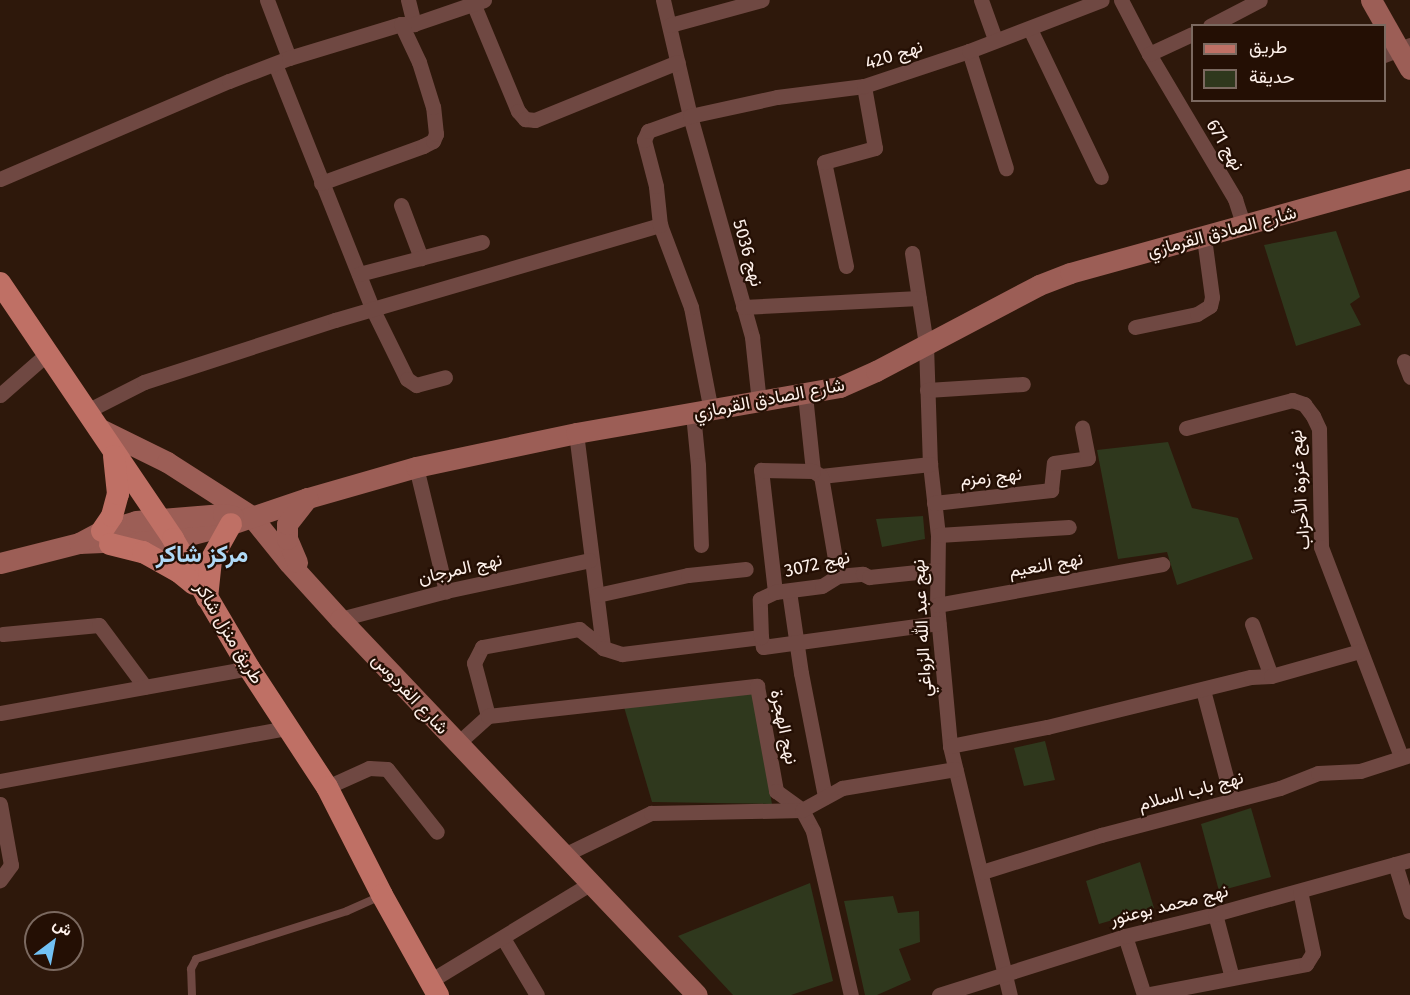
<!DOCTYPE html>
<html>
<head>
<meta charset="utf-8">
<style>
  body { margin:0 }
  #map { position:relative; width:1410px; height:995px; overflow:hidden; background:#2e180b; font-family:"Fira Sans",Vazirmatn,sans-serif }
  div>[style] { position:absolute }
  .green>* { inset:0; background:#2f381d }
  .lane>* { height:8px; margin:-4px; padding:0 4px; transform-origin:4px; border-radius:4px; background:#6f4842 }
  .street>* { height:15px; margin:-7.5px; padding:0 7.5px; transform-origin:7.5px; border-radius:7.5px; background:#6f4842 }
  .secondary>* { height:21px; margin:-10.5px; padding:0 10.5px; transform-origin:10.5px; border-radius:10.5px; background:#9c5e56 }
  .primary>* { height:22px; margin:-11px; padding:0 11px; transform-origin:11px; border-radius:11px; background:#bf7065 }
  span { translate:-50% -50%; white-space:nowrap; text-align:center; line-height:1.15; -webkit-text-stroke:4.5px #240f04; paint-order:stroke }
  .street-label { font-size:18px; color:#fef1eb }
  .district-label { font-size:24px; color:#afd9f6; font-weight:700 }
  .legend { position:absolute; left:1191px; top:24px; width:195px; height:78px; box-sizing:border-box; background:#240f04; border:2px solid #7b6960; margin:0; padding:8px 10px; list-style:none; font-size:18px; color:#fef1eb }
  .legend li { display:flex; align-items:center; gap:12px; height:30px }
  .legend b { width:30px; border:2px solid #7b6960 }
  .north { position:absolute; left:24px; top:911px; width:60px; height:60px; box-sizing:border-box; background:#240f04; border:2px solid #7b6960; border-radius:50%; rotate:32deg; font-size:16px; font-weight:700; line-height:24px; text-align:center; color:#fef1eb }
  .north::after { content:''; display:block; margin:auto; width:21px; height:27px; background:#71c1f5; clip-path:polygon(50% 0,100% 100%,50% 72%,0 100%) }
</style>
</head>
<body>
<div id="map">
  <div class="green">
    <i style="clip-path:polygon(1336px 231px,1360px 297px,1350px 304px,1361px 325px,1296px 346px,1264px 245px)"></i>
    <i style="clip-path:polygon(1168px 442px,1192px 508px,1238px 518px,1253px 559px,1177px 585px,1167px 552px,1118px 559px,1097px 450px)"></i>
    <i style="clip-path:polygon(923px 516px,925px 539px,882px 547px,876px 519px)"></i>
    <i style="clip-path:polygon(752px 692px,772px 804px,652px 802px,624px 707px)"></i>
    <i style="clip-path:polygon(1045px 741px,1055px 780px,1024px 786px,1014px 748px)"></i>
    <i style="clip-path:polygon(1251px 808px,1271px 877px,1219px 891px,1201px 824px)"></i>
    <i style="clip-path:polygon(1140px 862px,1154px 908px,1099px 924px,1086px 881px)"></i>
    <i style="clip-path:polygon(810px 883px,833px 981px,791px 995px,733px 995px,678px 936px)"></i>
    <i style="clip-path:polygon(893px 896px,898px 913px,919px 911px,920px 942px,899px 949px,911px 980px,877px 995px,865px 995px,844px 901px)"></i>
  </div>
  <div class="lane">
    <i style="left:192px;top:995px;width:26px;rotate:-92deg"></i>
    <i style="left:191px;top:969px;width:11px;rotate:-63deg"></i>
    <i style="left:196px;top:959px;width:158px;rotate:-17.6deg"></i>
    <i style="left:347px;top:911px;width:36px;rotate:-24deg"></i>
  </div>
  <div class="street">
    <i style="left:267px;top:0;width:62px;rotate:69.2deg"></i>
    <i style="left:408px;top:0;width:25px;rotate:76deg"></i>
    <i style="left:663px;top:0;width:119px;rotate:76.9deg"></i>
    <i style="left:690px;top:116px;width:230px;rotate:74.3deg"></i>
    <i style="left:752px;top:337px;width:66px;rotate:83.9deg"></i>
    <i style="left:981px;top:0;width:41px;rotate:70.3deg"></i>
    <i style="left:1121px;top:0;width:61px;rotate:62.6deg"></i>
    <i style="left:1149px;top:54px;width:169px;rotate:59.3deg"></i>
    <i style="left:1235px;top:199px;width:29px;rotate:72deg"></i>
    <i style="left:473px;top:3px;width:117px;rotate:67.4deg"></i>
    <i style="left:518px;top:111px;width:11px;rotate:49deg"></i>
    <i style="left:525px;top:119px;width:10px;rotate:6deg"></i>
    <i style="left:535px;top:120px;width:154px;rotate:-22.1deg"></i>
    <i style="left:670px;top:25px;width:95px;rotate:-15.2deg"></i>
    <i style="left:1210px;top:26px;width:56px;rotate:-27.5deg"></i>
    <i style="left:1030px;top:29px;width:164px;rotate:64.4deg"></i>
    <i style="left:969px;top:51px;width:123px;rotate:72.5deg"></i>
    <i style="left:1149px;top:54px;width:47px;rotate:-24.9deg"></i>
    <i style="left:1384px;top:55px;width:28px;rotate:-21deg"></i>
    <i style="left:275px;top:64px;width:263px;rotate:68.3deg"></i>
    <i style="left:372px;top:308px;width:79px;rotate:63.8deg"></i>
    <i style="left:407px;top:379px;width:11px;rotate:34deg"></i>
    <i style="left:416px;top:385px;width:30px;rotate:-15deg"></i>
    <i style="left:0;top:179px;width:249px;rotate:-23.2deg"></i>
    <i style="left:229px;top:81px;width:64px;rotate:-21deg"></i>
    <i style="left:289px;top:58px;width:117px;rotate:-16.9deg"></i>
    <i style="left:401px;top:24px;width:13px"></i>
    <i style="left:414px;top:24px;width:74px;rotate:-18.9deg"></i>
    <i style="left:321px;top:183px;width:109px;rotate:-19.9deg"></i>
    <i style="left:423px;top:146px;width:11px;rotate:-27deg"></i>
    <i style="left:433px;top:141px;width:8px;rotate:-67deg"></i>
    <i style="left:436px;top:134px;width:27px;rotate:-96deg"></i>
    <i style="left:433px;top:107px;width:47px;rotate:-107.3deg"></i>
    <i style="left:419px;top:62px;width:42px;rotate:-115.3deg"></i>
    <i style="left:401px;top:205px;width:57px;rotate:69.3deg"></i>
    <i style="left:912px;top:253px;width:93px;rotate:81.3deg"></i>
    <i style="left:926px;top:345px;width:119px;rotate:88.1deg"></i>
    <i style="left:930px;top:464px;width:71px;rotate:83.6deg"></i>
    <i style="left:938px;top:535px;width:70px;rotate:90.8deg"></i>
    <i style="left:937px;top:605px;width:142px;rotate:84.7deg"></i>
    <i style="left:950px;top:746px;width:256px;rotate:76.5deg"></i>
    <i style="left:846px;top:266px;width:106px;rotate:-101.9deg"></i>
    <i style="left:824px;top:162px;width:53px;rotate:-15.4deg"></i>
    <i style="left:875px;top:148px;width:63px;rotate:-100.1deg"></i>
    <i style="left:359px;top:274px;width:127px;rotate:-14.6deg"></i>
    <i style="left:743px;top:307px;width:176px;rotate:-2.9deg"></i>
    <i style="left:1135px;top:327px;width:63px;rotate:-11.8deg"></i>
    <i style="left:1197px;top:314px;width:15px;rotate:-32deg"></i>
    <i style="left:1210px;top:306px;width:9px;rotate:-77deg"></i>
    <i style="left:1212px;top:297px;width:60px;rotate:-97.7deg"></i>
    <i style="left:1404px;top:361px;width:17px;rotate:69deg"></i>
    <i style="left:927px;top:390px;width:96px;rotate:-3.6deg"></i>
    <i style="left:0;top:395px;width:64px;rotate:-41.2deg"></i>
    <i style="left:805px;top:395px;width:76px;rotate:84deg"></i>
    <i style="left:813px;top:471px;width:9px;rotate:32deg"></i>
    <i style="left:821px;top:476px;width:110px;rotate:-6.3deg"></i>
    <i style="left:87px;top:411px;width:64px;rotate:-27deg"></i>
    <i style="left:144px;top:382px;width:201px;rotate:-18deg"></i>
    <i style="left:335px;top:320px;width:339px;rotate:-16.3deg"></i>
    <i style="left:711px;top:411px;width:106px;rotate:-100.9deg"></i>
    <i style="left:691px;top:307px;width:88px;rotate:-110.7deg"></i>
    <i style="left:660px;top:225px;width:39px;rotate:-96deg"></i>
    <i style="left:656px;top:186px;width:48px;rotate:-104.6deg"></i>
    <i style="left:644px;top:140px;width:10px;rotate:-66deg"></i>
    <i style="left:648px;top:131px;width:45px;rotate:-19.7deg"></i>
    <i style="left:690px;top:116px;width:89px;rotate:-12.3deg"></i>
    <i style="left:777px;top:97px;width:88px;rotate:-7.2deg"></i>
    <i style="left:864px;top:86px;width:111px;rotate:-18.4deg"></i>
    <i style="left:969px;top:51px;width:142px;rotate:-21deg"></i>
    <i style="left:693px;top:414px;width:51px;rotate:84.4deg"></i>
    <i style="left:698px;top:465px;width:80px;rotate:87.9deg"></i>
    <i style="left:1186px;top:428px;width:110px;rotate:-14.8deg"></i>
    <i style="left:1292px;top:400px;width:13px;rotate:18deg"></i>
    <i style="left:1304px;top:404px;width:15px;rotate:53deg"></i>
    <i style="left:1313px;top:416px;width:14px;rotate:65deg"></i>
    <i style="left:1319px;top:429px;width:118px;rotate:89deg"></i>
    <i style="left:1321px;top:547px;width:225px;rotate:69.1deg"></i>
    <i style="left:576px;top:433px;width:217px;rotate:82.8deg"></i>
    <i style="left:416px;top:467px;width:128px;rotate:76.4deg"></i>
    <i style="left:821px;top:476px;width:101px;rotate:80.4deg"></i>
    <i style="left:934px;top:503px;width:118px;rotate:-6.3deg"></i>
    <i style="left:1051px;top:490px;width:27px;rotate:-84deg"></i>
    <i style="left:1054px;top:463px;width:34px;rotate:-8deg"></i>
    <i style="left:1088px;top:458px;width:31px;rotate:-101deg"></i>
    <i style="left:938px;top:535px;width:131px;rotate:-3.5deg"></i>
    <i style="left:789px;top:591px;width:83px;rotate:81.7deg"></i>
    <i style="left:801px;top:673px;width:126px;rotate:79deg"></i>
    <i style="left:775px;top:592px;width:123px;rotate:-96.5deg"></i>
    <i style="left:761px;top:470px;width:52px;rotate:1.1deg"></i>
    <i style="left:597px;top:595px;width:93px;rotate:-12.4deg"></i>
    <i style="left:688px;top:575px;width:58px;rotate:-5.9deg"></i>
    <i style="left:937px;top:605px;width:229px;rotate:-10.3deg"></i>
    <i style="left:340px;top:619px;width:110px;rotate:-14.8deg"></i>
    <i style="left:446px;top:591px;width:147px;rotate:-12.1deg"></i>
    <i style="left:1252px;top:624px;width:55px;rotate:69.9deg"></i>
    <i style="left:3px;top:634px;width:96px;rotate:-5.4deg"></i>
    <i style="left:99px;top:625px;width:77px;rotate:53.4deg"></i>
    <i style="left:761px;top:637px;width:10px;rotate:79deg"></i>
    <i style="left:763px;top:647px;width:177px;rotate:-7.8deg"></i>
    <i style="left:1203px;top:690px;width:114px;rotate:75.2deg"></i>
    <i style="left:0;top:713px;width:253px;rotate:-10.2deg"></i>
    <i style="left:488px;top:716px;width:55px;rotate:-104.8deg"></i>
    <i style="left:474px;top:663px;width:18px;rotate:-63deg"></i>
    <i style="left:482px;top:647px;width:99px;rotate:-10.5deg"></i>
    <i style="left:579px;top:629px;width:31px;rotate:38deg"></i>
    <i style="left:603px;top:648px;width:20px;rotate:18deg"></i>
    <i style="left:622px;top:654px;width:140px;rotate:-7deg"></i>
    <i style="left:761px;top:637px;width:38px;rotate:-92deg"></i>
    <i style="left:760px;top:599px;width:17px;rotate:-25deg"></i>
    <i style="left:775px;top:592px;width:47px;rotate:-7.3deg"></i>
    <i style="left:822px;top:586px;width:19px;rotate:-32deg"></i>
    <i style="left:838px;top:576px;width:25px;rotate:-5deg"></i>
    <i style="left:863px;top:574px;width:7px;rotate:27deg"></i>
    <i style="left:869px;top:577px;width:68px;rotate:-5.9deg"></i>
    <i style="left:457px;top:744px;width:42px;rotate:-42.1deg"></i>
    <i style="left:488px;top:716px;width:271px;rotate:-6.4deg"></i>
    <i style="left:757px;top:686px;width:107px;rotate:79.7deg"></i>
    <i style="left:776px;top:791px;width:32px;rotate:36deg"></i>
    <i style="left:802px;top:810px;width:24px;rotate:62deg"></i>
    <i style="left:813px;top:831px;width:168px;rotate:77deg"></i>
    <i style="left:950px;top:746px;width:99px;rotate:-11.1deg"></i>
    <i style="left:1047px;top:727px;width:210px;rotate:-13.8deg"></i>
    <i style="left:1251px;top:677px;width:20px;rotate:-3deg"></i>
    <i style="left:1271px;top:676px;width:92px;rotate:-15.7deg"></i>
    <i style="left:0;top:781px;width:292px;rotate:-10.5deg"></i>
    <i style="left:327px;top:787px;width:46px;rotate:-24.3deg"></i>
    <i style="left:369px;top:768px;width:18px;rotate:3deg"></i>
    <i style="left:387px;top:769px;width:80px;rotate:51.6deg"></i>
    <i style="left:0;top:804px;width:62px;rotate:79.8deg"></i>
    <i style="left:11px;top:865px;width:19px;rotate:126deg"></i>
    <i style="left:564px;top:855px;width:97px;rotate:-25.8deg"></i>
    <i style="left:651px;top:813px;width:151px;rotate:-1.1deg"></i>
    <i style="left:802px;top:810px;width:46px;rotate:-28.8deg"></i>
    <i style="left:842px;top:788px;width:115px;rotate:-9.5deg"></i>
    <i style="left:1395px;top:864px;width:50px;rotate:72.6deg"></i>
    <i style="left:982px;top:872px;width:125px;rotate:-17.3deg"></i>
    <i style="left:1101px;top:835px;width:185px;rotate:-14.7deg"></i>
    <i style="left:1280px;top:788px;width:41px;rotate:-21.5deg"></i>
    <i style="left:1318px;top:773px;width:42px;rotate:-2.7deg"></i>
    <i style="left:1360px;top:771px;width:52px;rotate:-17.7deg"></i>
    <i style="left:1215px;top:914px;width:66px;rotate:75.1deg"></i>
    <i style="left:1125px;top:936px;width:62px;rotate:72.1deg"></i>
    <i style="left:503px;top:938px;width:66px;rotate:59.2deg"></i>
    <i style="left:430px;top:981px;width:188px;rotate:-31.3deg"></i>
    <i style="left:939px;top:995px;width:195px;rotate:-17.6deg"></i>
    <i style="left:1125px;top:936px;width:93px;rotate:-13.7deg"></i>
    <i style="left:1215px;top:914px;width:202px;rotate:-15.5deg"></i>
    <i style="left:1144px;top:995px;width:165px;rotate:-10.8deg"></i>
    <i style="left:1306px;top:964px;width:13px;rotate:-58deg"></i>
    <i style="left:1313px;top:953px;width:63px;rotate:-101.8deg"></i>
  </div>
  <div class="secondary">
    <i style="left:1371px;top:0;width:79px;rotate:60.5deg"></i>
    <i style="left:98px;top:428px;width:77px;rotate:26.2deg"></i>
    <i style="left:167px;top:462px;width:100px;rotate:32.7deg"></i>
    <i style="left:251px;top:516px;width:60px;rotate:51deg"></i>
    <i style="left:289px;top:563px;width:76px;rotate:47.7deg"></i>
    <i style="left:340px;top:619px;width:518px;rotate:46.48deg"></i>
    <i style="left:79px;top:543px;width:94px;rotate:-2.4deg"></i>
    <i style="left:173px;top:539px;width:60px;rotate:-14.5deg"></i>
    <i style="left:231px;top:524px;width:81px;rotate:-18.7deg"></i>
    <i style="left:308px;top:498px;width:112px;rotate:-16deg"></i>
    <i style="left:416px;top:467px;width:164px;rotate:-12deg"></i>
    <i style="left:576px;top:433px;width:268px;rotate:-9.9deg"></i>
    <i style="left:840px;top:387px;width:39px;rotate:-24deg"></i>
    <i style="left:876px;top:371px;width:184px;rotate:-27.8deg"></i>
    <i style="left:1039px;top:285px;width:33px;rotate:-21deg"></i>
    <i style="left:1070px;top:273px;width:353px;rotate:-15.5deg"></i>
    <i style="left:297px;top:562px;width:25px;rotate:-113deg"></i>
    <i style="left:287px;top:539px;width:15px;rotate:-90deg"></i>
    <i style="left:287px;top:524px;width:33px;rotate:-52deg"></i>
    <i style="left:0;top:563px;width:81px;rotate:-14.2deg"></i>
    <i style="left:79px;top:543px;width:26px;rotate:-28deg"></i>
    <i style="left:102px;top:531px;width:35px;rotate:-16deg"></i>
    <i style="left:136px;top:521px;width:87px;rotate:-4.6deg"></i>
    <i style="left:223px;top:514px;width:10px;rotate:11deg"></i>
  </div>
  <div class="primary">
    <i style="left:0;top:283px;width:309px;rotate:55.9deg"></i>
    <i style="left:173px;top:539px;width:150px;rotate:59.5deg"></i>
    <i style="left:249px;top:668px;width:142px;rotate:56.8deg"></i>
    <i style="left:327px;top:787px;width:121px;rotate:63deg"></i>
    <i style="left:382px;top:895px;width:115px;rotate:60.8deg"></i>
    <i style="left:102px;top:531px;width:18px;rotate:-56deg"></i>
    <i style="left:112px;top:516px;width:23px;rotate:-75deg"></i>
    <i style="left:118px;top:494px;width:38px;rotate:-96deg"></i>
    <i style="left:110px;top:544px;width:34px;rotate:14deg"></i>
    <i style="left:143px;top:552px;width:41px;rotate:29.1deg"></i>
    <i style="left:179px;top:572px;width:19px;rotate:39deg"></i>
    <i style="left:207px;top:598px;width:38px;rotate:-84deg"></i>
    <i style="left:211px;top:560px;width:41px;rotate:-60.9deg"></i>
  </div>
  <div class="street-label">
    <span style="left:894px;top:55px;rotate:-18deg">نهج 420</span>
    <span style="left:1225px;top:145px;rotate:59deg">نهج 671</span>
    <span style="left:1222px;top:232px;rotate:-15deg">شارع الصادق القرمازي</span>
    <span style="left:748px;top:253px;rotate:74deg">نهج 5036</span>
    <span style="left:769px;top:399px;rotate:-11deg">شارع الصادق القرمازي</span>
    <span style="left:991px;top:477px;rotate:-6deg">نهج زمزم</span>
    <span style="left:1300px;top:490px;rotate:-94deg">نهج غزوة الأحزاب</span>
    <span style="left:817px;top:564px;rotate:-13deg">نهج 3072</span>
    <span style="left:1046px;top:565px;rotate:-10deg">نهج النعيم</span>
    <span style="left:460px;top:569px;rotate:-13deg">نهج المرجان</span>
    <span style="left:922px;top:628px;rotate:-93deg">نهج عبد الله الزواغي</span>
    <span style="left:229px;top:633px;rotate:59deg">طريق منزل شاكر</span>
    <span style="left:410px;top:694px;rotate:47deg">شارع الفردوس</span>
    <span style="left:784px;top:727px;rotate:78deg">نهج الهجرة</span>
    <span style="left:1191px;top:791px;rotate:-15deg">نهج باب السلام</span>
    <span style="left:1169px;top:905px;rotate:-14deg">نهج محمد بوعتور</span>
  </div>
  <div class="district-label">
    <span style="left:202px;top:555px">مركز شاكر</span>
  </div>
  <ul class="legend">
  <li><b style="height:8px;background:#bf7065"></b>طريق</li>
  <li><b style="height:16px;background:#2f381d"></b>حديقة</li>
  </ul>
  <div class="north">ش</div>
</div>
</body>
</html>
